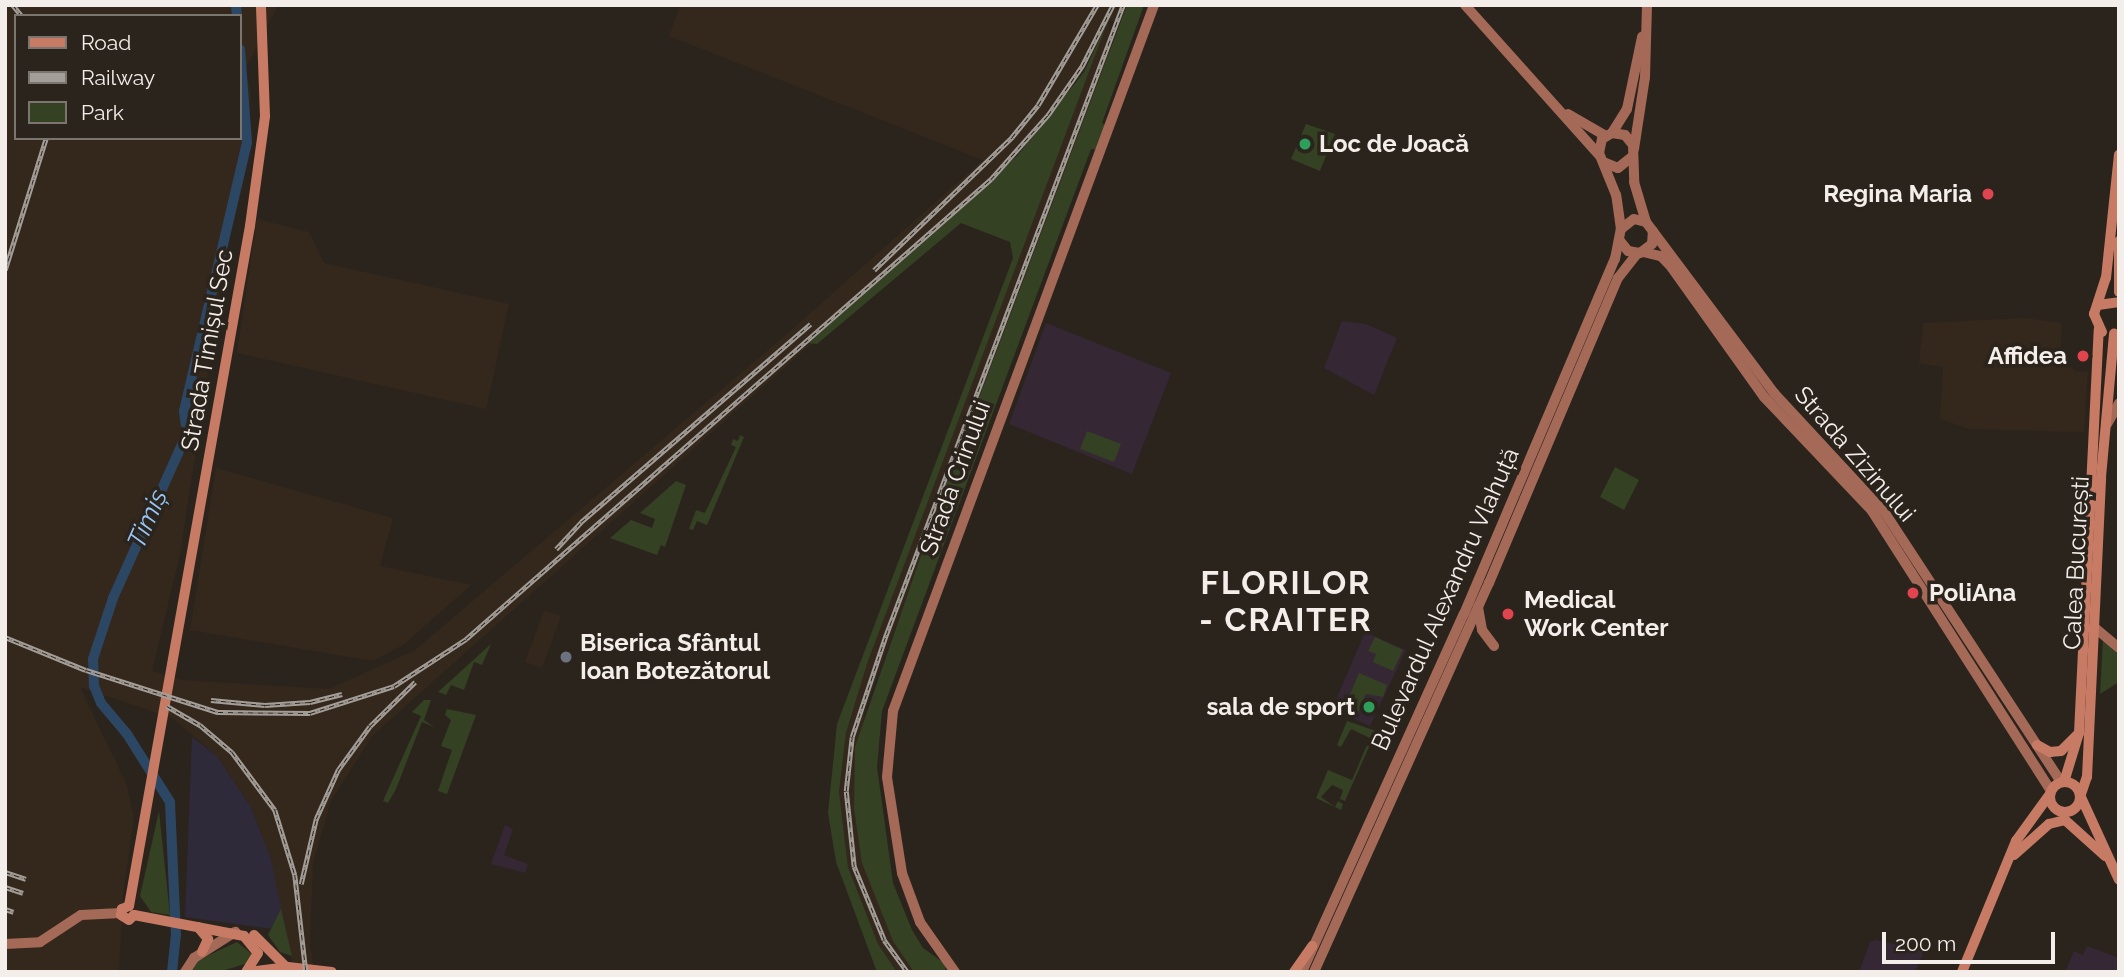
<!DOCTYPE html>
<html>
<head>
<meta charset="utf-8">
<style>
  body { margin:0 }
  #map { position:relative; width:2124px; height:977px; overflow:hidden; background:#2b241d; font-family:Raleway,sans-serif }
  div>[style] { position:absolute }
  .commercial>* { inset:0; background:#2e2a3a }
  .built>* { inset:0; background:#34281c }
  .education>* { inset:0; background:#352734 }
  .green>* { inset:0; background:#344123 }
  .river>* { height:10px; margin:-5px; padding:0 5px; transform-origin:5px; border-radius:5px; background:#2c4764 }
  .secondary>* { height:10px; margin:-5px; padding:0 5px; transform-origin:5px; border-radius:5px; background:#a46957 }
  .primary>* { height:10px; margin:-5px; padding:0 5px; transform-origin:5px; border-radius:5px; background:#c77b64 }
  .primary>.ring { margin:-5px; padding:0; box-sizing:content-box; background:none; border:10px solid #c77b64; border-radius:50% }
  .rail>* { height:4.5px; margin-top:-2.25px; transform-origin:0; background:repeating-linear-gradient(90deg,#2b241d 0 5px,#a49e99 0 10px); box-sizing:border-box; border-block:2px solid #a49e99 }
  .dots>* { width:19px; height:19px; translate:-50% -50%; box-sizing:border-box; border:4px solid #2b241d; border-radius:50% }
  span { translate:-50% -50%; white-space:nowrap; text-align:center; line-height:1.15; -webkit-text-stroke:7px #2b241d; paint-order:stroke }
  .poi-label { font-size:24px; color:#f4eeea; font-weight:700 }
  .left { translate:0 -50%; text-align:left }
  .right { translate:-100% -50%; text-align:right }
  .street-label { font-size:24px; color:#f4eeea }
  .water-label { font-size:26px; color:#97c7fa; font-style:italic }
  .district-label { font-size:32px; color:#f4eeea; font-weight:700; letter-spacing:2px }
  .frame { position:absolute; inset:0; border:7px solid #f4eeea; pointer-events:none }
  .legend { position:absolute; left:14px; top:14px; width:228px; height:126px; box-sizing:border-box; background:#2b241d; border:2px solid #7b756f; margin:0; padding:9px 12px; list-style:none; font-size:21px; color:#f4eeea }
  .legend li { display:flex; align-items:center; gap:14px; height:35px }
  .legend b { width:35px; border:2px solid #7b756f }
  .scale { position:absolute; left:1882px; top:932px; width:173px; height:32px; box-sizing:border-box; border:4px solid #f4eeea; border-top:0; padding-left:9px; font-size:21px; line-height:24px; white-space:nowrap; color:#f4eeea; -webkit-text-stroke:5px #2b241d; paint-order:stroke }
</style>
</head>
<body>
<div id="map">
  <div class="commercial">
    <i style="clip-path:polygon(192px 737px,217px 756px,251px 807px,271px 858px,287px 931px,185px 917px)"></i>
  </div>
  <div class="built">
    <i style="clip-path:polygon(evenodd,5px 5px,278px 5px,245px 70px,251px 93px,180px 554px,152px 671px,182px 680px,329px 689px,415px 650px,789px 332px,983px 160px,669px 36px,681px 5px,1127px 5px,1121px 21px,1108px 21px,1113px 46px,865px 709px,855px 806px,919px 972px,898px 972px,878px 944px,848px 867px,839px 792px,846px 733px,867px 664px,1104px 31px,1058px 110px,981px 192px,372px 736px,331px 801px,313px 863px,310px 945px,314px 972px,294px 972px,271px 858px,251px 807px,217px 756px,172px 718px,80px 687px,126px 783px,134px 817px,123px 895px,119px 972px,5px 972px,5px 5px,16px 16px,240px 16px,240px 138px,16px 138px,16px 16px)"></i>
    <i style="clip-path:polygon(257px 219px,309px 232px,324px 263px,509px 304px,486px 409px,237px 353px)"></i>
    <i style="clip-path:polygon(2024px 318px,2062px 323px,2060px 357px,2075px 371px,2088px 372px,2084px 432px,1969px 429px,1940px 419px,1943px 367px,1919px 363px,1923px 323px)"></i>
    <i style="clip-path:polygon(216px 468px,393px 518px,380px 566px,471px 585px,403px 645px,373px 661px,190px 630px)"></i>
    <i style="clip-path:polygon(544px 610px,561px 616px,542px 668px,525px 662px)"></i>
  </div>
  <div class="education">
    <i style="clip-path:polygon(1342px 321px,1366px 324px,1397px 338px,1374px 395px,1324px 368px)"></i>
    <i style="clip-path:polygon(1046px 323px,1171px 373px,1132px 474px,1009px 424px)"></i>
    <i style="clip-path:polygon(1365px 632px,1406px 650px,1370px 726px,1332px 709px)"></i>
    <i style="clip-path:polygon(505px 825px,513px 829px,504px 855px,528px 864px,525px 873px,491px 864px)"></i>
    <i style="clip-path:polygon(1876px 940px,1924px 951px,1915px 972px,1859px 972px,1870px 942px)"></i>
    <i style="clip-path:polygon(2087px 946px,2119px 958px,2119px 972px,2065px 972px,2074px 951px,2083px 955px)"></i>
  </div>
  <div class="green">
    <i style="clip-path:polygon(1127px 5px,1144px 5px,1102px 123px,1107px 126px,1098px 150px,1091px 149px,882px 711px,877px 767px,893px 883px,912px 930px,923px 948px,944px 963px,946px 972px,914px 972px,893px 941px,862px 863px,854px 809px,855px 747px,935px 515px)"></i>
    <i style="clip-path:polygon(1108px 21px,867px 664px,846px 733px,839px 792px,848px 867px,878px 944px,897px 972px,877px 972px,836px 862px,828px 813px,837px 724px,1013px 258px,1010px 242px,961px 223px,817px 344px,808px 343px,1017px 156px,1084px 72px)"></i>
    <i style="clip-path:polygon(1306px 124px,1335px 134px,1320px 171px,1291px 159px)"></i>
    <i style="clip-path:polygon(1087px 431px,1121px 444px,1114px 462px,1080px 449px)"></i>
    <i style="clip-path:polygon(740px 435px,744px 437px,707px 525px,697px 521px,693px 530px,689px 529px,696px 510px,705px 513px,736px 447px,731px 445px,733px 439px,738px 441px)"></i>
    <i style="clip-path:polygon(1615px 467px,1639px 480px,1624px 510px,1600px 497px)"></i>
    <i style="clip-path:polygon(676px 481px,686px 485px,665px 547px,661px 545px,657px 555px,610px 538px,631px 520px,652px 528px,655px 519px,640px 513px)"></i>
    <i style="clip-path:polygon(1375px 637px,1403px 650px,1393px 671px,1373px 662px,1376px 654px,1368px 651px)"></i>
    <i style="clip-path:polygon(2103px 640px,2119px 655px,2119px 682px,2100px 694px)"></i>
    <i style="clip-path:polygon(491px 644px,482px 665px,474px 662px,464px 690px,451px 685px,446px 695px,438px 692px)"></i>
    <i style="clip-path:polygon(1359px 673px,1387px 685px,1383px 697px,1366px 694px,1356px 717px,1343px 711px)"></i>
    <i style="clip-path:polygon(424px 700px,431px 700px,424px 720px,434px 727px,422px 722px,396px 789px,388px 803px,383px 801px,421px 716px,412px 712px)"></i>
    <i style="clip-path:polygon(447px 709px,476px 715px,447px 794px,438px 791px,452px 750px,441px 746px,451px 720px,445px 715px)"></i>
    <i style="clip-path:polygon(1347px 721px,1376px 731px,1345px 801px,1340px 799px,1343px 790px,1332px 785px,1321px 797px,1335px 807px,1338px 801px,1343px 804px,1341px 810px,1316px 798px,1328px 770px,1352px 780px,1370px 738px,1351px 729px,1341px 747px,1337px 745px)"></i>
    <i style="clip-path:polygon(159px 811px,170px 915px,151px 912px,140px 896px)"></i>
    <i style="clip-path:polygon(281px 909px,292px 956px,280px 952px,268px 935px)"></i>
    <i style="clip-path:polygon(237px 942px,253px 955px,248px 963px,222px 971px,188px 972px,192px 963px)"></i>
  </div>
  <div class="river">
    <i style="left:236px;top:5px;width:11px;rotate:85deg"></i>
    <i style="left:172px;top:972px;width:37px;rotate:-84deg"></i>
    <i style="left:176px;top:935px;width:133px;rotate:-92.6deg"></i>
    <i style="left:170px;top:802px;width:80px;rotate:-122.3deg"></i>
    <i style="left:127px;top:734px;width:40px;rotate:-130deg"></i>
    <i style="left:101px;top:703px;width:18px;rotate:-112deg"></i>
    <i style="left:94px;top:686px;width:27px;rotate:-92deg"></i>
    <i style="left:93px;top:659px;width:64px;rotate:-71.8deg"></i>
    <i style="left:113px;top:598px;width:181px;rotate:-65.8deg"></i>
    <i style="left:187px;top:433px;width:22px;rotate:-98deg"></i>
    <i style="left:184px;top:411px;width:276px;rotate:-76.8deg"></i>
    <i style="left:247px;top:142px;width:93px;rotate:-94.3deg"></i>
  </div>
  <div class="secondary">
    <i style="left:1465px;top:5px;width:201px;rotate:48.2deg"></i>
    <i style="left:1568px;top:114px;width:44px;rotate:30.1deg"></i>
    <i style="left:1612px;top:133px;width:28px;rotate:-58deg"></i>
    <i style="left:1627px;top:109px;width:74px;rotate:-78.2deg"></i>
    <i style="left:1634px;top:149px;width:73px;rotate:-81.3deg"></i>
    <i style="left:1645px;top:77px;width:72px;rotate:-88.4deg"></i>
    <i style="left:1603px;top:162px;width:16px;rotate:22deg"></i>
    <i style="left:1618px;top:168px;width:19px;rotate:-39deg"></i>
    <i style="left:1621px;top:229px;width:16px;rotate:-38deg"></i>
    <i style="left:1634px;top:219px;width:12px;rotate:14deg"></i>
    <i style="left:1620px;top:241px;width:13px;rotate:51deg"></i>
    <i style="left:1628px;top:251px;width:12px;rotate:9deg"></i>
    <i style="left:1640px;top:253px;width:15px;rotate:-37deg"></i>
    <i style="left:1652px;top:244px;width:13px;rotate:-86deg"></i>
    <i style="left:1643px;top:252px;width:18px;rotate:13deg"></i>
    <i style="left:1661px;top:256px;width:16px;rotate:47deg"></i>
    <i style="left:1672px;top:268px;width:158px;rotate:54.5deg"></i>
    <i style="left:1764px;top:397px;width:157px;rotate:46.5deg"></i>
    <i style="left:1872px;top:511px;width:332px;rotate:57.4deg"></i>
    <i style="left:2107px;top:424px;width:24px;rotate:-60deg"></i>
    <i style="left:1478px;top:607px;width:23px;rotate:80deg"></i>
    <i style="left:1482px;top:630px;width:20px;rotate:53deg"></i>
    <i style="left:2094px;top:627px;width:33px;rotate:40deg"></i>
    <i style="left:5px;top:944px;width:35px;rotate:-3deg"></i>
    <i style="left:40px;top:942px;width:49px;rotate:-33.4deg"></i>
    <i style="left:81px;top:915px;width:40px;rotate:-2.9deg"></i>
    <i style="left:185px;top:972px;width:17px;rotate:-57deg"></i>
    <i style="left:194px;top:958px;width:49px;rotate:-32.4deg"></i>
    <i style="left:955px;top:972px;width:61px;rotate:-125deg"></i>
    <i style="left:920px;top:922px;width:52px;rotate:-110.2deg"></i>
    <i style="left:902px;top:873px;width:97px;rotate:-98.9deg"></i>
    <i style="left:887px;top:777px;width:66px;rotate:-84.8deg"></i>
    <i style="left:893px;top:711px;width:753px;rotate:-69.71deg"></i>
    <i style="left:1302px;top:972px;width:393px;rotate:-65.7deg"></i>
    <i style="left:1464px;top:614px;width:386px;rotate:-67deg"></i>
    <i style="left:1615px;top:259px;width:31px;rotate:-79deg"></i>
    <i style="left:1621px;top:229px;width:34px;rotate:-98deg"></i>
    <i style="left:1616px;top:195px;width:45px;rotate:-112deg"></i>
    <i style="left:1599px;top:153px;width:14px;rotate:-78deg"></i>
    <i style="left:1602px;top:139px;width:12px;rotate:-31deg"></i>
    <i style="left:1612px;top:133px;width:13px;rotate:9deg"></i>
    <i style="left:1625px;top:135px;width:13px;rotate:51deg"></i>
    <i style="left:1633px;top:145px;width:37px;rotate:88deg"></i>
    <i style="left:1634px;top:182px;width:42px;rotate:73.3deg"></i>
    <i style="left:1646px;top:222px;width:214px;rotate:53.2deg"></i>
    <i style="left:1774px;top:393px;width:163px;rotate:47.2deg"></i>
    <i style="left:1885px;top:513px;width:321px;rotate:56.8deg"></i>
    <i style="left:1314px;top:972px;width:427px;rotate:-65.8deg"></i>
    <i style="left:1489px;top:583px;width:331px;rotate:-67.1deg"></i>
    <i style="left:1618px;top:278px;width:31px;rotate:-52deg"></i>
  </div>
  <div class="primary">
    <i style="left:2119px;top:241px;width:51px;rotate:90deg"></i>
    <i style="left:2098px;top:305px;width:21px;rotate:-8deg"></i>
    <i style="left:2102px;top:332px;width:20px;rotate:-114deg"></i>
    <i style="left:2094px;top:314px;width:38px;rotate:-72deg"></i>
    <i style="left:2106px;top:278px;width:124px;rotate:-84deg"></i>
    <i style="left:2037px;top:745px;width:15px;rotate:28deg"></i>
    <i style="left:2050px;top:752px;width:11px;rotate:-5deg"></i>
    <i style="left:2061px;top:751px;width:23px;rotate:-45deg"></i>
    <i class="ring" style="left:2050px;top:782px;width:20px;height:20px"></i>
    <i style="left:2064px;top:782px;width:51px;rotate:-73deg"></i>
    <i style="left:2079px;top:733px;width:404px;rotate:-87.2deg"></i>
    <i style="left:2081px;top:794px;width:18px;rotate:-71deg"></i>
    <i style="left:2087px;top:777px;width:300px;rotate:-87.3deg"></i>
    <i style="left:2101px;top:477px;width:144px;rotate:-84.8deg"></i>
    <i style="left:2081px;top:797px;width:91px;rotate:65.4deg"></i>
    <i style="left:2014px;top:855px;width:47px;rotate:-41.5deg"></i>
    <i style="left:2049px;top:824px;width:16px;rotate:-14deg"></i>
    <i style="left:2065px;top:820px;width:54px;rotate:42deg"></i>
    <i style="left:129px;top:906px;width:691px;rotate:-79.91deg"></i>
    <i style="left:250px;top:226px;width:111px;rotate:-82.2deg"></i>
    <i style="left:265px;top:116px;width:111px;rotate:-92.1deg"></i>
    <i style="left:129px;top:906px;width:8px;rotate:157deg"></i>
    <i style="left:122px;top:909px;width:6px;rotate:99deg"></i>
    <i style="left:121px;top:915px;width:9px;rotate:32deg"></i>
    <i style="left:129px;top:920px;width:7px;rotate:-45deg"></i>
    <i style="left:134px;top:915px;width:112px;rotate:10.8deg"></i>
    <i style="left:244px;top:936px;width:22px;rotate:51deg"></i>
    <i style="left:258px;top:953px;width:22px;rotate:122deg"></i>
    <i style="left:198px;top:927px;width:16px;rotate:50deg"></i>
    <i style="left:208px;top:939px;width:14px;rotate:115deg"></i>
    <i style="left:254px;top:935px;width:45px;rotate:45deg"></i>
    <i style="left:248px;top:972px;width:40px;rotate:-7.1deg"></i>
    <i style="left:288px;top:967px;width:44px;rotate:6.5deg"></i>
    <i style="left:1294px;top:972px;width:32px;rotate:-55deg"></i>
    <i style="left:1962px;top:972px;width:142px;rotate:-67.6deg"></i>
    <i style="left:2016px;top:841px;width:58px;rotate:-54.1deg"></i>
  </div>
  <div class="rail">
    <i style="left:13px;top:5px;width:14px;rotate:51deg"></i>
    <i style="left:5px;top:270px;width:138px;rotate:-72.7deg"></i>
    <i style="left:874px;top:270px;width:192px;rotate:-43.9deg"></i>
    <i style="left:1012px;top:137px;width:41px;rotate:-50.9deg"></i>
    <i style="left:1038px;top:105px;width:116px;rotate:-59.5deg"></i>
    <i style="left:556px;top:549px;width:37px;rotate:-47deg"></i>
    <i style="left:581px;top:522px;width:303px;rotate:-40.8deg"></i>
    <i style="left:5px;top:637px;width:87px;rotate:22.2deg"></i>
    <i style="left:86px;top:670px;width:139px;rotate:17.7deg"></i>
    <i style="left:218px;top:712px;width:92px;rotate:0.6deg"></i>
    <i style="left:310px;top:713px;width:88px;rotate:-17.8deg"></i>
    <i style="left:394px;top:686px;width:86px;rotate:-33.1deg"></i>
    <i style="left:466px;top:639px;width:698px;rotate:-41.22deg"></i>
    <i style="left:991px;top:179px;width:86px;rotate:-48.3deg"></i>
    <i style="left:1048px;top:115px;width:60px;rotate:-55.2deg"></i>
    <i style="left:1082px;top:66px;width:68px;rotate:-63.1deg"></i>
    <i style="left:211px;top:700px;width:54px;rotate:5.3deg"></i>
    <i style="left:265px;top:705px;width:45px;rotate:-3.8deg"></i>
    <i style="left:310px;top:702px;width:33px;rotate:-14deg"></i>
    <i style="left:167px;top:706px;width:38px;rotate:30deg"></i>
    <i style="left:200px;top:725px;width:42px;rotate:40.2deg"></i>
    <i style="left:232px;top:752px;width:72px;rotate:53.4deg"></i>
    <i style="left:275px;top:810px;width:68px;rotate:72.9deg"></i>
    <i style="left:295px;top:875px;width:98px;rotate:83.5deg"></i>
    <i style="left:5px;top:872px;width:22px;rotate:18deg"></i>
    <i style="left:301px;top:884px;width:67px;rotate:-77deg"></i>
    <i style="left:316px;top:819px;width:54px;rotate:-65.8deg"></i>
    <i style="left:338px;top:770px;width:54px;rotate:-54deg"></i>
    <i style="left:370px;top:726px;width:63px;rotate:-44.4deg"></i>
    <i style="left:5px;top:887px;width:19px;rotate:18deg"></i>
    <i style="left:5px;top:909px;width:9px;rotate:18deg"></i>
    <i style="left:907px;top:972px;width:39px;rotate:-126deg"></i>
    <i style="left:884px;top:940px;width:79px;rotate:-112.3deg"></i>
    <i style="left:854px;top:867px;width:76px;rotate:-96deg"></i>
    <i style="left:846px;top:791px;width:54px;rotate:-83.7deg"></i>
    <i style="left:852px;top:737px;width:108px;rotate:-71.6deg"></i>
    <i style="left:886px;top:635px;width:673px;rotate:-69.38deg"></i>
  </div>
  <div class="dots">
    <i style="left:1305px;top:144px;background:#2e9e5b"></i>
    <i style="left:1988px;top:194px;background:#e0444e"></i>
    <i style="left:2083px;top:356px;background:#e0444e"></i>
    <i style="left:1913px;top:593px;background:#e0444e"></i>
    <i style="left:1508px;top:614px;background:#e0444e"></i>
    <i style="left:566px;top:657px;background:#6b7280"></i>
    <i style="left:1369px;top:707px;background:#2e9e5b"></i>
  </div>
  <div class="poi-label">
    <span class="left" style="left:1319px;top:144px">Loc de Joacă</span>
    <span class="right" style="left:1972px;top:194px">Regina Maria</span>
    <span class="right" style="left:2067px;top:356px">Affidea</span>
    <span class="left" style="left:1929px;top:593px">PoliAna</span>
    <span class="left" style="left:1524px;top:614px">Medical<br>Work Center</span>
    <span class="left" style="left:580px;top:657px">Biserica Sfântul<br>Ioan Botezătorul</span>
    <span class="right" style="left:1355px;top:707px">sala de sport</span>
  </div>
  <div class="street-label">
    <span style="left:207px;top:350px;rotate:-80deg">Strada Timișul Sec</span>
    <span style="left:1855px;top:454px;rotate:49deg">Strada Zizinului</span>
    <span style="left:955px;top:478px;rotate:-70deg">Strada Crinului</span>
    <span style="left:2076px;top:563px;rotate:-87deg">Calea București</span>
    <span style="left:1445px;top:599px;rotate:-66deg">Bulevardul Alexandru Vlahuță</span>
  </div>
  <div class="water-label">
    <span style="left:148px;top:519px;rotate:-66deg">Timiș</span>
  </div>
  <div class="district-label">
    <span style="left:1286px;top:602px">FLORILOR<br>- CRAITER</span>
  </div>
  <div class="frame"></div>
  <ul class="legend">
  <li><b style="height:9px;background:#c77b64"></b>Road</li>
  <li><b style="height:9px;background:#a49e99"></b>Railway</li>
  <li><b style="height:19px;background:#344123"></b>Park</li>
  </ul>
  <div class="scale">200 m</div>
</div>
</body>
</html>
